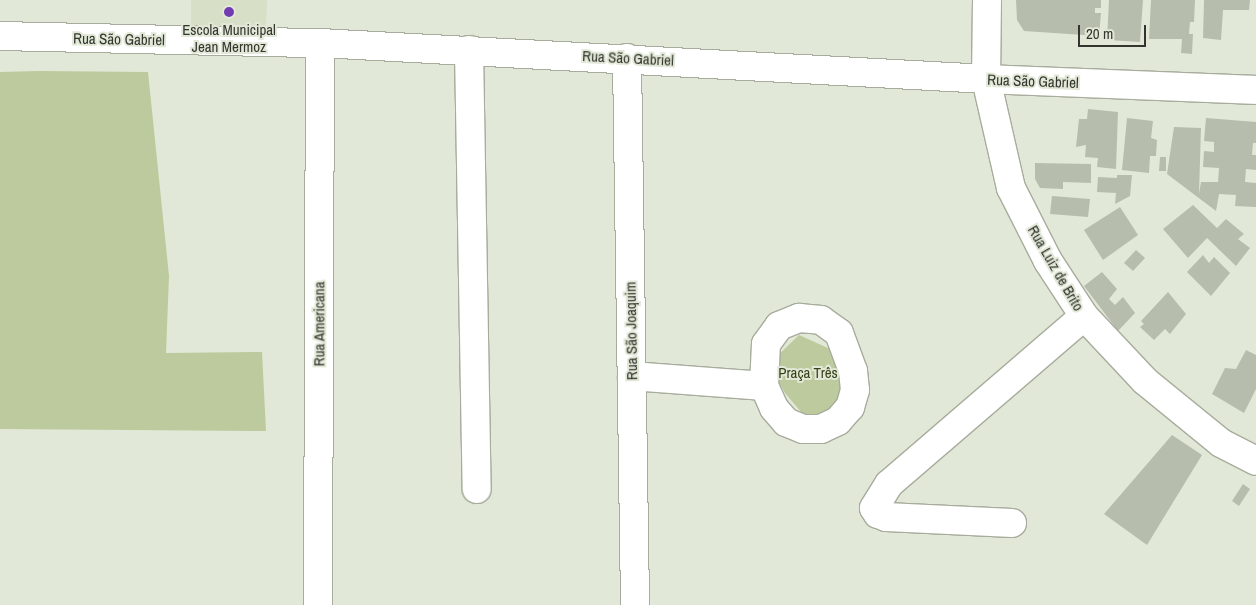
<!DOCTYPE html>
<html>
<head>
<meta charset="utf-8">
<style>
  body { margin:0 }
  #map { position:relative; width:1256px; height:605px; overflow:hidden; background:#e2e8d7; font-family:"Archivo Narrow",sans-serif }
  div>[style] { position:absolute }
  .built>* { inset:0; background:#d7dfc6 }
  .green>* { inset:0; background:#bcca9d }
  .building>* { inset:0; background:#b7bdac }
  .roads { filter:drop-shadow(1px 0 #a7ac9c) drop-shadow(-1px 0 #a7ac9c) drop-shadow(0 1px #a7ac9c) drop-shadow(0 -1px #a7ac9c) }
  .minor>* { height:28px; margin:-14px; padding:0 14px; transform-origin:14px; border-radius:14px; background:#fff }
  .dots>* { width:14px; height:14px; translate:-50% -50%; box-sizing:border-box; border:2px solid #e2e8d7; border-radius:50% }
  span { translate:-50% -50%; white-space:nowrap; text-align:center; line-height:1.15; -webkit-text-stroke:4px #e2e8d7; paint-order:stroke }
  .poi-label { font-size:15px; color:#33362f }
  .street-label { font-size:15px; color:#33362f }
  .park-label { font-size:15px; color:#364115 }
  .scale { position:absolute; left:1078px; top:25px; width:68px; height:22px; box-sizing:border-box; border:2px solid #33362f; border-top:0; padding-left:6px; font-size:15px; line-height:18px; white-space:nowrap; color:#33362f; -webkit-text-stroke:4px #e2e8d7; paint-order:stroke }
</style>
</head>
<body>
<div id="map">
  <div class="built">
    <i style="clip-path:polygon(191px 0,267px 0,266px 28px,191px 25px)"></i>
  </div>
  <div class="green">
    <i style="clip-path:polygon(39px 71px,148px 72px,169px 276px,166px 353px,262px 352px,266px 431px,0 429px,0 72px)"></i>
    <i style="clip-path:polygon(799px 335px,830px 349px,850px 391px,837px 409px,807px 419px,785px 393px,769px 364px)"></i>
  </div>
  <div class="building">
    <i style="clip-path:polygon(1016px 0,1101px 0,1101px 8px,1095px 8px,1095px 13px,1101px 13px,1099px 36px,1024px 31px,1017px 20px)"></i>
    <i style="clip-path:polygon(1109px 0,1143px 0,1140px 42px,1107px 40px)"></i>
    <i style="clip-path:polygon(1151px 0,1195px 0,1194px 22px,1190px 22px,1189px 34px,1193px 34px,1192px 54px,1181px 53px,1182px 39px,1149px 39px)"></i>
    <i style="clip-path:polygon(1204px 0,1250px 0,1249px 10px,1223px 10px,1221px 40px,1203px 38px)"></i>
    <i style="clip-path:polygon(1088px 109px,1118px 112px,1116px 169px,1097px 167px,1098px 158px,1085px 157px,1086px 145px,1076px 147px,1079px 119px,1087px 119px)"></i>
    <i style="clip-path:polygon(1127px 118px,1153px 121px,1151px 138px,1157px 140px,1156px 156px,1150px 156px,1149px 173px,1122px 170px)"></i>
    <i style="clip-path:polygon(1206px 118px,1256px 122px,1256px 143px,1253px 143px,1252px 155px,1256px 155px,1256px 170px,1246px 169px,1245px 182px,1256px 183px,1256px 207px,1235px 206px,1236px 195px,1219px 194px,1216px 211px,1167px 174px,1174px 127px,1201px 128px,1199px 194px,1201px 182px,1218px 182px,1219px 168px,1203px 167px,1204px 151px,1214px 152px,1214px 142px,1204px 141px)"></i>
    <i style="clip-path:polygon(1160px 157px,1166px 157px,1166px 171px,1159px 171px)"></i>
    <i style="clip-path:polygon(1035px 163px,1091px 164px,1091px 183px,1063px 182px,1063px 189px,1040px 188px,1035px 179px)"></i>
    <i style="clip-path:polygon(1117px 175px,1132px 175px,1130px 196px,1115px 204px,1116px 193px,1097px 192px,1098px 177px,1117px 178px)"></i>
    <i style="clip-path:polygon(1052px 196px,1090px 199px,1088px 217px,1050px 214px)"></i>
    <i style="clip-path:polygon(1193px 205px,1217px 228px,1226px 219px,1244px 234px,1238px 239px,1250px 248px,1236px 266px,1207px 238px,1188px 258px,1163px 229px)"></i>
    <i style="clip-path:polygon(1120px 207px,1138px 235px,1103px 260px,1084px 230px)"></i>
    <i style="clip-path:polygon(1136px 250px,1145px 258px,1133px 271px,1124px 263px)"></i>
    <i style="clip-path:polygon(1203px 255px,1209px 263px,1214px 257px,1230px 273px,1211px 296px,1187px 272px)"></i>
    <i style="clip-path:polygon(1102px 272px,1117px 289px,1109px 299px,1115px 305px,1123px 297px,1135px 313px,1118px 331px,1084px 286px)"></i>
    <i style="clip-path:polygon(1168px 292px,1186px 314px,1170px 334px,1165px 329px,1154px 340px,1140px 327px,1144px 324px,1141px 321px)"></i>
    <i style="clip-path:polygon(1246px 350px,1256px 355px,1256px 389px,1244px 413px,1212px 394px,1225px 368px,1236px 369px)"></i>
    <i style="clip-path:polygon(1172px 435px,1202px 455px,1147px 545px,1104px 514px)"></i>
    <i style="clip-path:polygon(1243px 484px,1250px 489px,1239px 506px,1232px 501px)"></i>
  </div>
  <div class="roads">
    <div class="minor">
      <i style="left:987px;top:0;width:79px;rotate:90.7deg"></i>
      <i style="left:986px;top:79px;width:112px;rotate:77.1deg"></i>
      <i style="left:1011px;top:188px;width:82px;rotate:63.1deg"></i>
      <i style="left:1048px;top:261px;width:66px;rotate:56.8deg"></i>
      <i style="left:1084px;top:316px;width:89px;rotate:46.8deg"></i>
      <i style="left:1145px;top:381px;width:98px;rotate:39.2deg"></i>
      <i style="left:1221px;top:443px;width:39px;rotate:27deg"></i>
      <i style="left:0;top:36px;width:320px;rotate:1.3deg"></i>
      <i style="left:320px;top:43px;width:667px;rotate:3.09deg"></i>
      <i style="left:986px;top:79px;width:270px;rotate:2.3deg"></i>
      <i style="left:469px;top:50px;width:439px;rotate:89deg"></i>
      <i style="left:627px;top:58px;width:547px;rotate:89.16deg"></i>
      <i style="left:799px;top:318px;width:22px;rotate:5deg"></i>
      <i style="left:821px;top:320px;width:22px;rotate:36deg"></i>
      <i style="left:839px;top:333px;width:40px;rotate:69.8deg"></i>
      <i style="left:853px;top:371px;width:19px;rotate:84deg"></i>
      <i style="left:855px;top:390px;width:18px;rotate:106deg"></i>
      <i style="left:850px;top:407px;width:18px;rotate:131deg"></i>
      <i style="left:838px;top:421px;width:19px;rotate:155deg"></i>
      <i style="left:821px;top:429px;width:18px;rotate:180deg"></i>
      <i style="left:803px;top:429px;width:18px;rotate:-158deg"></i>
      <i style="left:786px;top:422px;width:18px;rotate:-131deg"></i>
      <i style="left:774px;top:408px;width:24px;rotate:-114deg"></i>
      <i style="left:764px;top:386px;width:42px;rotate:-87.3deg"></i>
      <i style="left:766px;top:344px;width:22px;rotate:-54deg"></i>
      <i style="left:779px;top:326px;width:22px;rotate:-22deg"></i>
      <i style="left:632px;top:376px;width:132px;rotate:4.3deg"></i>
      <i style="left:1012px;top:523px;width:126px;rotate:-177.3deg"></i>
      <i style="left:886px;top:517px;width:9px;rotate:-159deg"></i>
      <i style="left:878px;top:514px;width:7px;rotate:-124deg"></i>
      <i style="left:874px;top:508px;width:28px;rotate:-58deg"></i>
      <i style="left:889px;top:484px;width:257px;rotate:-40.7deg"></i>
      <i style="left:318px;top:605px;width:562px;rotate:-89.8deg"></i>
    </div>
  </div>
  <div class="dots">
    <i style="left:229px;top:12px;background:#733bb1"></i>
  </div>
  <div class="poi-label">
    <span style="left:229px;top:38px">Escola Municipal<br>Jean Mermoz</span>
  </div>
  <div class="street-label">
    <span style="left:119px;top:39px;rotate:1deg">Rua São Gabriel</span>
    <span style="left:628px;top:58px;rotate:3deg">Rua São Gabriel</span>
    <span style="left:1033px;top:81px;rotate:2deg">Rua São Gabriel</span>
    <span style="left:1056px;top:268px;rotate:60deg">Rua Luiz de Brito</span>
    <span style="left:319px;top:324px;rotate:-90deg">Rua Americana</span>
    <span style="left:631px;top:331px;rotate:-91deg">Rua São Joaquim</span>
  </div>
  <div class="park-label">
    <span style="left:808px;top:373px">Praça Três</span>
  </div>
  <div class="scale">20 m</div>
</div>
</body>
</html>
